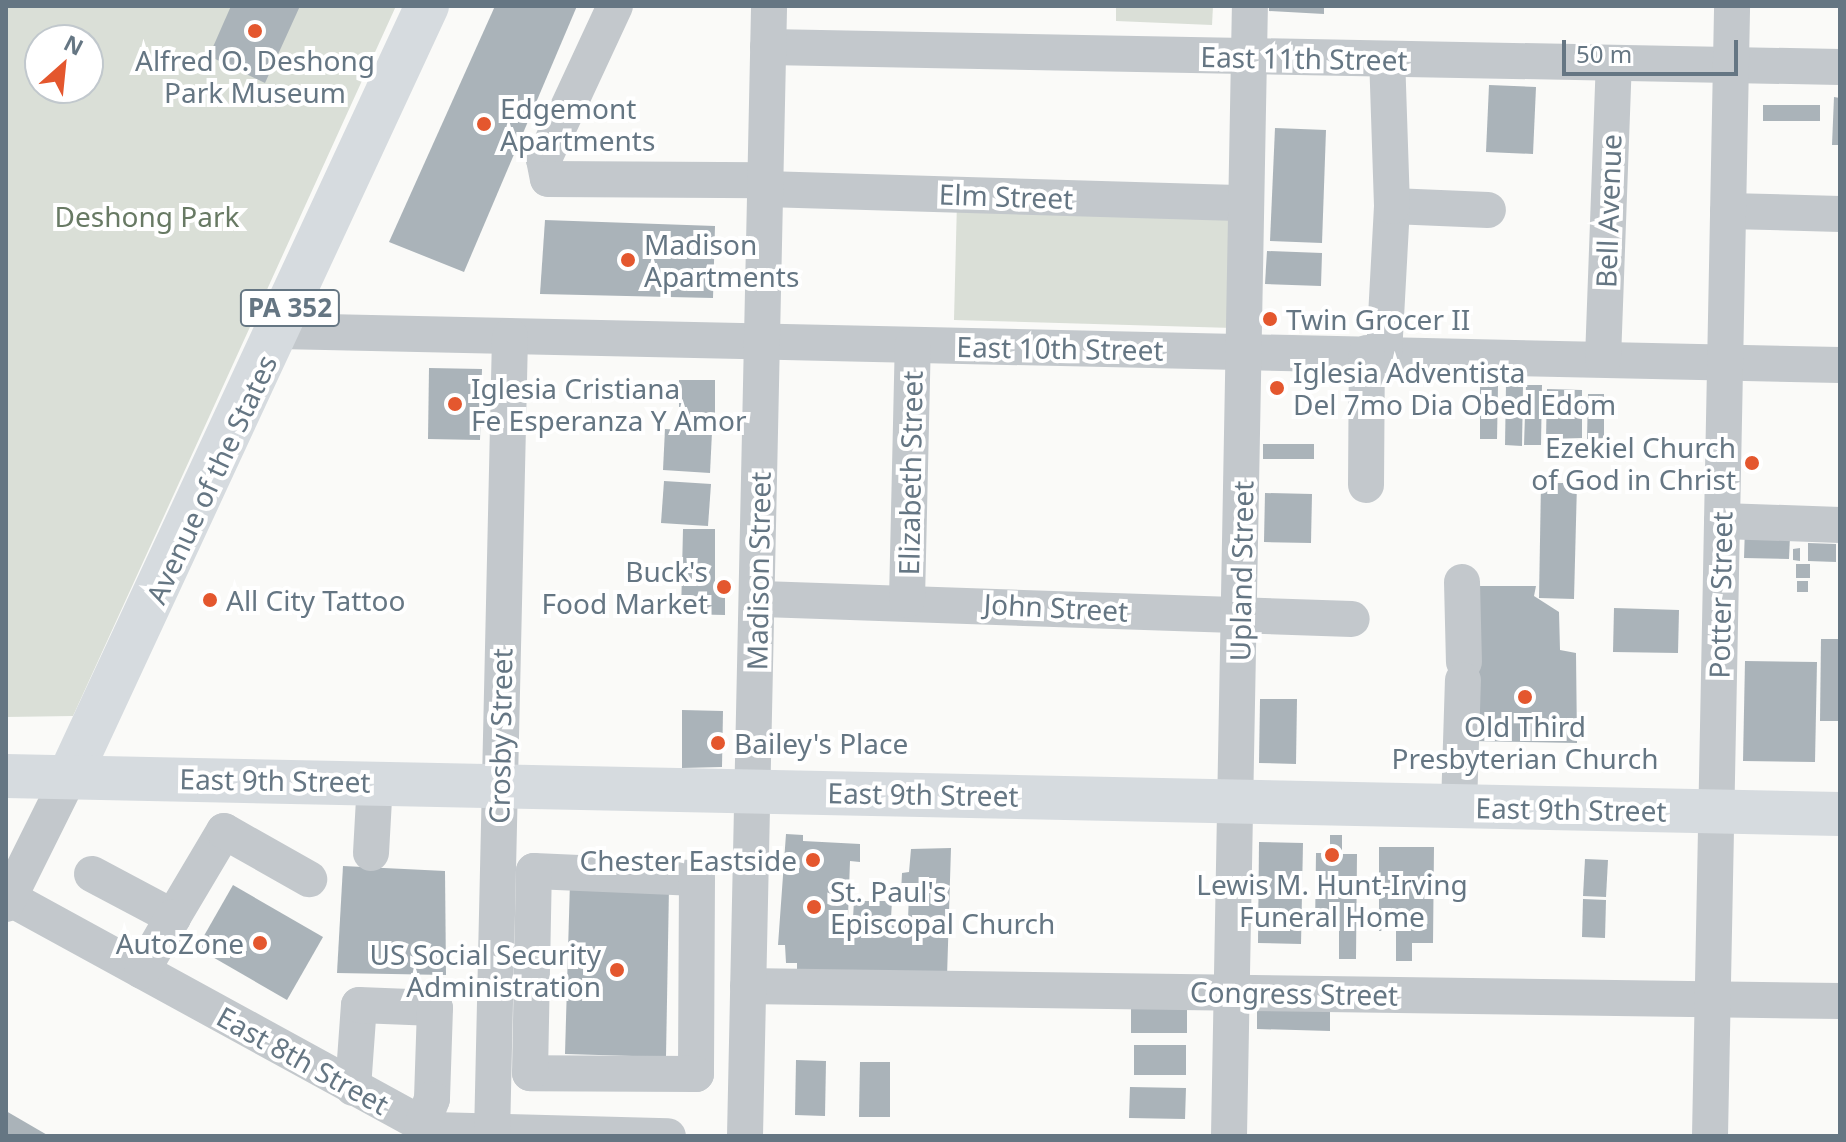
<!DOCTYPE html>
<html>
<head>
<meta charset="utf-8">
<style>
  body { margin:0 }
  #map { position:relative; width:1846px; height:1142px; overflow:hidden; background:#fafaf8; font-family:"Noto Sans",sans-serif }
  div>[style] { position:absolute }
  .green>* { inset:0; background:#dadfd7 }
  .building>* { inset:0; background:#aab3b9 }
  .minor>* { height:36px; margin:-18px; padding:0 18px; transform-origin:18px; border-radius:18px; background:#c3c8cc }
  .major>* { height:44px; margin:-22px; padding:0 22px; transform-origin:22px; border-radius:22px; background:#d6dbdf }
  .dots>* { width:22px; height:22px; translate:-50% -50%; box-sizing:border-box; border:4px solid #fff; border-radius:50% }
  span { translate:-50% -50%; white-space:nowrap; text-align:center; line-height:1.15; -webkit-text-stroke:8px #fff; paint-order:stroke }
  .shield-label span { padding:2px 6px; background:#fff; border:2px solid; border-radius:6px; -webkit-text-stroke-width:0 }
  .shield-label { font-size:26px; color:#657683; font-weight:700 }
  .street-label { font-size:28px; color:#657683 }
  .poi-label { font-size:28px; color:#657683 }
  .left { translate:0 -50%; text-align:left }
  .right { translate:-100% -50%; text-align:right }
  .park-label { font-size:28px; color:#687a64 }
  .frame { position:absolute; inset:0; border:8px solid #657683; pointer-events:none }
  .north { position:absolute; left:24px; top:24px; width:80px; height:80px; box-sizing:border-box; background:#fff; border:2px solid #c1c8cd; border-radius:50%; rotate:27deg; font-size:22px; font-weight:700; line-height:32px; text-align:center; color:#657683 }
  .north::after { content:''; display:block; margin:auto; width:28px; height:36px; background:#e4572e; clip-path:polygon(50% 0,100% 100%,50% 72%,0 100%) }
  .scale { position:absolute; left:1562px; top:40px; width:176px; height:36px; box-sizing:border-box; border:4px solid #657683; border-top:0; padding-left:10px; font-size:24px; line-height:28px; white-space:nowrap; color:#657683; -webkit-text-stroke:6px #fff; paint-order:stroke }
</style>
</head>
<body>
<div id="map">
  <div class="green">
    <i style="clip-path:polygon(evenodd,6px 6px,396px 6px,73px 716px,6px 717px,6px 6px,40px 40px,88px 40px,88px 88px,40px 88px,40px 40px)"></i>
    <i style="clip-path:polygon(1116px 6px,1213px 6px,1212px 25px,1116px 21px)"></i>
    <i style="clip-path:polygon(957px 201px,1236px 209px,1233px 328px,954px 320px)"></i>
  </div>
  <div class="building">
    <i style="clip-path:polygon(231px 6px,300px 6px,265px 83px,209px 56px)"></i>
    <i style="clip-path:polygon(495px 6px,577px 6px,464px 272px,389px 242px)"></i>
    <i style="clip-path:polygon(1269px 6px,1324px 6px,1324px 14px,1269px 11px)"></i>
    <i style="clip-path:polygon(1489px 85px,1536px 87px,1533px 154px,1486px 152px)"></i>
    <i style="clip-path:polygon(1834px 97px,1840px 98px,1840px 145px,1832px 145px)"></i>
    <i style="clip-path:polygon(1763px 105px,1820px 105px,1820px 121px,1763px 121px)"></i>
    <i style="clip-path:polygon(1275px 128px,1326px 130px,1322px 243px,1270px 241px)"></i>
    <i style="clip-path:polygon(545px 220px,715px 226px,713px 298px,540px 294px)"></i>
    <i style="clip-path:polygon(1267px 251px,1322px 253px,1321px 286px,1265px 284px)"></i>
    <i style="clip-path:polygon(429px 368px,482px 369px,480px 440px,428px 439px)"></i>
    <i style="clip-path:polygon(679px 380px,715px 380px,715px 418px,679px 417px)"></i>
    <i style="clip-path:polygon(1480px 385px,1498px 386px,1497px 439px,1480px 439px)"></i>
    <i style="clip-path:polygon(1506px 385px,1523px 385px,1522px 446px,1505px 445px)"></i>
    <i style="clip-path:polygon(1526px 385px,1542px 385px,1541px 445px,1524px 445px)"></i>
    <i style="clip-path:polygon(1547px 389px,1582px 390px,1582px 438px,1546px 439px)"></i>
    <i style="clip-path:polygon(1588px 394px,1604px 394px,1604px 438px,1587px 439px)"></i>
    <i style="clip-path:polygon(665px 429px,712px 432px,710px 473px,663px 470px)"></i>
    <i style="clip-path:polygon(1263px 444px,1314px 444px,1314px 459px,1263px 459px)"></i>
    <i style="clip-path:polygon(664px 481px,711px 484px,708px 526px,661px 523px)"></i>
    <i style="clip-path:polygon(1541px 483px,1577px 483px,1574px 599px,1539px 598px)"></i>
    <i style="clip-path:polygon(1265px 493px,1312px 494px,1311px 543px,1264px 542px)"></i>
    <i style="clip-path:polygon(1745px 526px,1790px 536px,1789px 559px,1744px 558px)"></i>
    <i style="clip-path:polygon(683px 529px,715px 529px,715px 591px,725px 591px,725px 615px,681px 614px)"></i>
    <i style="clip-path:polygon(1808px 543px,1836px 544px,1836px 562px,1808px 561px)"></i>
    <i style="clip-path:polygon(1800px 548px,1800px 561px,1793px 560px,1793px 549px)"></i>
    <i style="clip-path:polygon(1796px 564px,1810px 564px,1810px 578px,1796px 578px)"></i>
    <i style="clip-path:polygon(1797px 581px,1808px 581px,1808px 592px,1797px 592px)"></i>
    <i style="clip-path:polygon(1472px 586px,1536px 586px,1534px 596px,1559px 612px,1560px 650px,1576px 653px,1577px 743px,1469px 741px)"></i>
    <i style="clip-path:polygon(1614px 608px,1679px 610px,1678px 653px,1613px 652px)"></i>
    <i style="clip-path:polygon(1821px 639px,1840px 639px,1840px 721px,1820px 721px)"></i>
    <i style="clip-path:polygon(1745px 661px,1817px 662px,1815px 762px,1743px 761px)"></i>
    <i style="clip-path:polygon(1260px 699px,1297px 699px,1296px 764px,1259px 763px)"></i>
    <i style="clip-path:polygon(682px 710px,723px 711px,722px 767px,682px 768px)"></i>
    <i style="clip-path:polygon(786px 834px,803px 835px,803px 841px,860px 844px,860px 862px,850px 861px,848px 917px,853px 918px,854px 901px,892px 901px,891px 918px,908px 919px,909px 894px,901px 893px,902px 873px,909px 872px,911px 849px,951px 848px,947px 977px,797px 973px,797px 963px,786px 963px,785px 945px,778px 945px)"></i>
    <i style="clip-path:polygon(1330px 835px,1342px 835px,1342px 854px,1357px 854px,1356px 959px,1339px 959px,1339px 929px,1315px 928px,1316px 853px,1330px 853px)"></i>
    <i style="clip-path:polygon(1259px 842px,1303px 843px,1301px 944px,1258px 943px)"></i>
    <i style="clip-path:polygon(1379px 847px,1434px 847px,1433px 943px,1412px 943px,1412px 961px,1396px 961px,1396px 931px,1379px 931px)"></i>
    <i style="clip-path:polygon(1585px 859px,1608px 860px,1606px 897px,1583px 896px)"></i>
    <i style="clip-path:polygon(343px 866px,445px 871px,446px 975px,337px 973px)"></i>
    <i style="clip-path:polygon(570px 882px,669px 887px,666px 1057px,565px 1054px)"></i>
    <i style="clip-path:polygon(233px 885px,323px 937px,287px 1000px,197px 948px)"></i>
    <i style="clip-path:polygon(1583px 899px,1606px 900px,1605px 938px,1582px 937px)"></i>
    <i style="clip-path:polygon(1257px 997px,1330px 998px,1330px 1031px,1257px 1029px)"></i>
    <i style="clip-path:polygon(1131px 1002px,1187px 1002px,1187px 1033px,1131px 1033px)"></i>
    <i style="clip-path:polygon(1134px 1045px,1186px 1045px,1186px 1075px,1134px 1075px)"></i>
    <i style="clip-path:polygon(796px 1060px,826px 1061px,825px 1116px,795px 1115px)"></i>
    <i style="clip-path:polygon(860px 1062px,890px 1062px,890px 1117px,859px 1117px)"></i>
    <i style="clip-path:polygon(1130px 1087px,1186px 1088px,1185px 1119px,1129px 1118px)"></i>
    <i style="clip-path:polygon(6px 1111px,49px 1136px,6px 1136px)"></i>
  </div>
  <div class="minor">
    <i style="left:615px;top:6px;width:169px;rotate:114.9deg"></i>
    <i style="left:544px;top:159px;width:20px;rotate:79deg"></i>
    <i style="left:548px;top:179px;width:217px;rotate:0.3deg"></i>
    <i style="left:768px;top:47px;width:1072px;rotate:1.07deg"></i>
    <i style="left:765px;top:189px;width:481px;rotate:1.7deg"></i>
    <i style="left:1392px;top:206px;width:96px;rotate:2.4deg"></i>
    <i style="left:1728px;top:211px;width:112px;rotate:1.5deg"></i>
    <i style="left:279px;top:331px;width:1561px;rotate:1.25deg"></i>
    <i style="left:1384px;top:354px;width:148px;rotate:-86.9deg"></i>
    <i style="left:1392px;top:206px;width:147px;rotate:-91.9deg"></i>
    <i style="left:1603px;top:359px;width:296px;rotate:-87.9deg"></i>
    <i style="left:1366px;top:485px;width:132px;rotate:-89.6deg"></i>
    <i style="left:1722px;top:521px;width:118px;rotate:1.9deg"></i>
    <i style="left:1462px;top:582px;width:80px;rotate:88.6deg"></i>
    <i style="left:759px;top:599px;width:593px;rotate:1.93deg"></i>
    <i style="left:907px;top:600px;width:255px;rotate:-88.7deg"></i>
    <i style="left:1459px;top:806px;width:126px;rotate:-88.2deg"></i>
    <i style="left:371px;top:853px;width:71px;rotate:-86.8deg"></i>
    <i style="left:534px;top:871px;width:163px;rotate:2.5deg"></i>
    <i style="left:697px;top:878px;width:196px;rotate:90.3deg"></i>
    <i style="left:696px;top:1074px;width:166px;rotate:-179.7deg"></i>
    <i style="left:530px;top:1073px;width:202px;rotate:-88.9deg"></i>
    <i style="left:92px;top:874px;width:92px;rotate:28deg"></i>
    <i style="left:173px;top:917px;width:100px;rotate:-59.3deg"></i>
    <i style="left:224px;top:831px;width:98px;rotate:29.5deg"></i>
    <i style="left:9px;top:898px;width:483px;rotate:28.7deg"></i>
    <i style="left:433px;top:1130px;width:235px;rotate:1.5deg"></i>
    <i style="left:6px;top:904px;width:144px;rotate:-63.6deg"></i>
    <i style="left:142px;top:971px;width:62px;rotate:-60.1deg"></i>
    <i style="left:748px;top:986px;width:1092px;rotate:0.79deg"></i>
    <i style="left:353px;top:1088px;width:83px;rotate:-85.9deg"></i>
    <i style="left:359px;top:1005px;width:76px;rotate:2.3deg"></i>
    <i style="left:435px;top:1008px;width:91px;rotate:91.9deg"></i>
    <i style="left:432px;top:1099px;width:28px;rotate:111deg"></i>
    <i style="left:492px;top:1136px;width:800px;rotate:-88.71deg"></i>
    <i style="left:745px;top:1136px;width:1130px;rotate:-88.78deg"></i>
    <i style="left:1229px;top:1136px;width:1130px;rotate:-88.94deg"></i>
    <i style="left:1710px;top:1136px;width:1130px;rotate:-88.88deg"></i>
  </div>
  <div class="major">
    <i style="left:70px;top:775px;width:848px;rotate:-65.1deg"></i>
    <i style="left:6px;top:776px;width:1834px;rotate:1.19deg"></i>
  </div>
  <div class="dots">
    <i style="left:255px;top:31px;background:#e4572e"></i>
    <i style="left:484px;top:124px;background:#e4572e"></i>
    <i style="left:628px;top:260px;background:#e4572e"></i>
    <i style="left:1270px;top:319px;background:#e4572e"></i>
    <i style="left:1277px;top:388px;background:#e4572e"></i>
    <i style="left:455px;top:404px;background:#e4572e"></i>
    <i style="left:1752px;top:463px;background:#e4572e"></i>
    <i style="left:724px;top:587px;background:#e4572e"></i>
    <i style="left:210px;top:600px;background:#e4572e"></i>
    <i style="left:1525px;top:697px;background:#e4572e"></i>
    <i style="left:718px;top:743px;background:#e4572e"></i>
    <i style="left:1332px;top:855px;background:#e4572e"></i>
    <i style="left:813px;top:860px;background:#e4572e"></i>
    <i style="left:814px;top:907px;background:#e4572e"></i>
    <i style="left:260px;top:943px;background:#e4572e"></i>
    <i style="left:617px;top:970px;background:#e4572e"></i>
  </div>
  <div class="shield-label">
    <span style="left:290px;top:308px">PA 352</span>
  </div>
  <div class="street-label">
    <span style="left:1304px;top:58px;rotate:1deg">East 11th Street</span>
    <span style="left:1006px;top:196px;rotate:2deg">Elm Street</span>
    <span style="left:1608px;top:211px;rotate:-88deg">Bell Avenue</span>
    <span style="left:1060px;top:348px;rotate:1deg">East 10th Street</span>
    <span style="left:910px;top:473px;rotate:-89deg">Elizabeth Street</span>
    <span style="left:211px;top:479px;rotate:-65deg">Avenue of the States</span>
    <span style="left:758px;top:571px;rotate:-89deg">Madison Street</span>
    <span style="left:1241px;top:571px;rotate:-89deg">Upland Street</span>
    <span style="left:1720px;top:595px;rotate:-89deg">Potter Street</span>
    <span style="left:1056px;top:607px;rotate:3deg">John Street</span>
    <span style="left:500px;top:736px;rotate:-89deg">Crosby Street</span>
    <span style="left:275px;top:780px;rotate:1deg">East 9th Street</span>
    <span style="left:923px;top:794px;rotate:1deg">East 9th Street</span>
    <span style="left:1571px;top:809px;rotate:1deg">East 9th Street</span>
    <span style="left:1294px;top:993px;rotate:1deg">Congress Street</span>
    <span style="left:303px;top:1060px;rotate:29deg">East 8th Street</span>
  </div>
  <div class="poi-label">
    <span style="left:255px;top:76px">Alfred O. Deshong<br>Park Museum</span>
    <span class="left" style="left:500px;top:124px">Edgemont<br>Apartments</span>
    <span class="left" style="left:644px;top:260px">Madison<br>Apartments</span>
    <span class="left" style="left:1286px;top:319px">Twin Grocer II</span>
    <span class="left" style="left:1293px;top:388px">Iglesia Adventista<br>Del 7mo Dia Obed Edom</span>
    <span class="left" style="left:471px;top:404px">Iglesia Cristiana<br>Fe Esperanza Y Amor</span>
    <span class="right" style="left:1736px;top:463px">Ezekiel Church<br>of God in Christ</span>
    <span class="right" style="left:708px;top:587px">Buck's<br>Food Market</span>
    <span class="left" style="left:226px;top:600px">All City Tattoo</span>
    <span style="left:1525px;top:742px">Old Third<br>Presbyterian Church</span>
    <span class="left" style="left:734px;top:743px">Bailey's Place</span>
    <span class="right" style="left:797px;top:860px">Chester Eastside</span>
    <span style="left:1332px;top:900px">Lewis M. Hunt-Irving<br>Funeral Home</span>
    <span class="left" style="left:830px;top:907px">St. Paul's<br>Episcopal Church</span>
    <span class="right" style="left:244px;top:943px">AutoZone</span>
    <span class="right" style="left:601px;top:970px">US Social Security<br>Administration</span>
  </div>
  <div class="park-label">
    <span style="left:147px;top:216px">Deshong Park</span>
  </div>
  <div class="frame"></div>
  <div class="north">N</div>
  <div class="scale">50 m</div>
</div>
</body>
</html>
